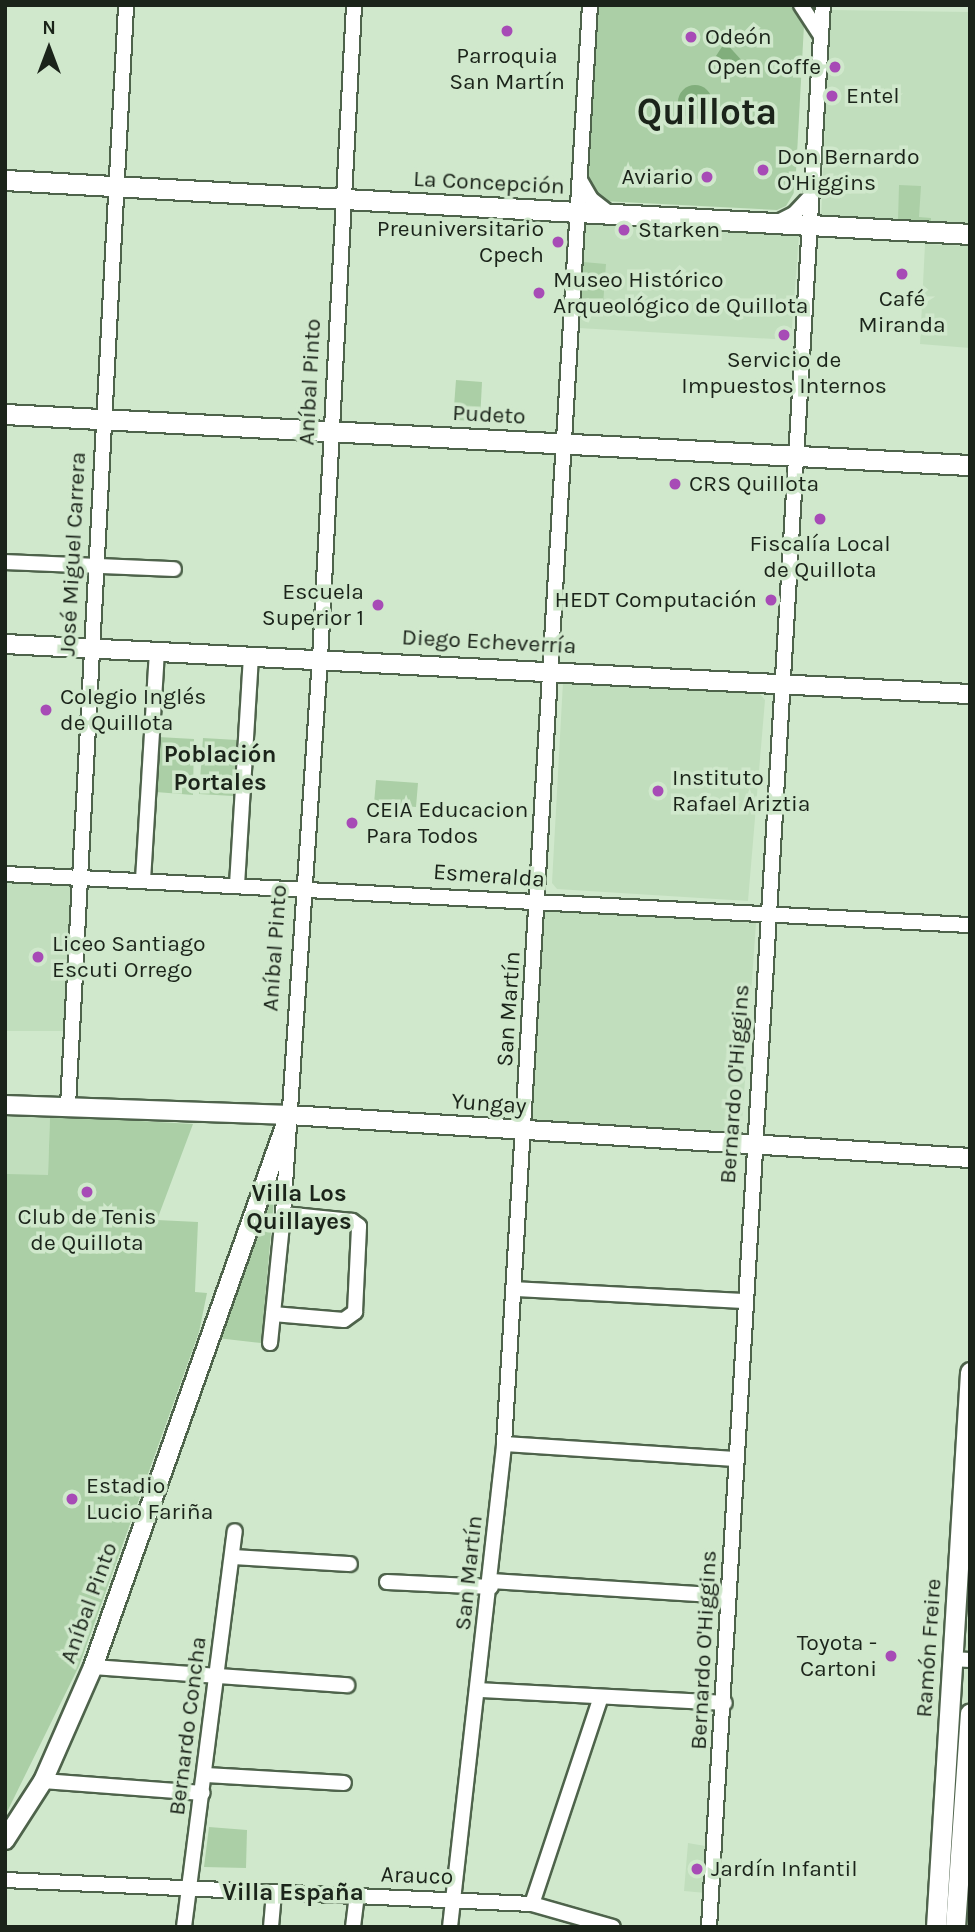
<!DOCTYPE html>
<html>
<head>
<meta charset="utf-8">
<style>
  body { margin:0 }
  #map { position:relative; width:975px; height:1932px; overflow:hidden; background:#d0e8cc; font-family:Karla,sans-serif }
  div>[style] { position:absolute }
  .built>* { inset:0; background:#c1debd }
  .green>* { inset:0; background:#abcfa6 }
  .water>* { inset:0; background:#81ae7c }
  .round { border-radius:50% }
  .roads { filter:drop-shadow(2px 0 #4e634b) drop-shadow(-2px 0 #4e634b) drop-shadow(0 2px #4e634b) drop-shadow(0 -2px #4e634b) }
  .minor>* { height:14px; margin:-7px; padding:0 7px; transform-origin:7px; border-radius:7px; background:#fff }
  .tertiary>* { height:18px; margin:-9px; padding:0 9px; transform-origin:9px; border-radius:9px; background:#fff }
  .secondary>* { height:19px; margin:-9.5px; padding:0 9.5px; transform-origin:9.5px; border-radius:9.5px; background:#fff }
  .dots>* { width:19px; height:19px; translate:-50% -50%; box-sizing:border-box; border:4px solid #d0e8cc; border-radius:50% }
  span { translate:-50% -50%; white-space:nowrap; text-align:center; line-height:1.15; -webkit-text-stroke:7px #d0e8cc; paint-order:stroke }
  .poi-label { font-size:23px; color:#1b241a }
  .left { translate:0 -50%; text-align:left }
  .right { translate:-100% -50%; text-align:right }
  .street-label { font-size:23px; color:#1b241a }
  .neighbourhood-label { font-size:24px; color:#1b241a; font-weight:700 }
  .town-label { font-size:37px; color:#1b241a; font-weight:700 }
  .frame { position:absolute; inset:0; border:7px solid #1b241a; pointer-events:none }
  .north { position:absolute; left:14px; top:14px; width:70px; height:70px; -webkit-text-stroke:5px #d0e8cc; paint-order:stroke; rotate:0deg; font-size:19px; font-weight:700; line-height:28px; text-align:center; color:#1b241a }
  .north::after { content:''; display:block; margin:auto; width:24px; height:32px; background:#1b241a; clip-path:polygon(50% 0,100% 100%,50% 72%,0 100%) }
</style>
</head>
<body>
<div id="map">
  <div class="built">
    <i style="clip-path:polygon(830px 10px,970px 12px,970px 226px,821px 218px)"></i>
    <i style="clip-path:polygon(583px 222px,799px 236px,791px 340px,578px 328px)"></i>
    <i style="clip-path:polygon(925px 244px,970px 246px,970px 348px,920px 344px)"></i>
    <i style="clip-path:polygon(569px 679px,759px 693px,765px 700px,748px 901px,557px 889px,552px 883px,563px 682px)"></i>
    <i style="clip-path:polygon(5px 881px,76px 884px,67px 1031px,5px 1031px)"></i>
    <i style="clip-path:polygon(544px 911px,756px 923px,741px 1137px,529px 1122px)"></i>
    <i style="clip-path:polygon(5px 1114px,50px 1116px,48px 1175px,38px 1175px,5px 1210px)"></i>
    <i style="clip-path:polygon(688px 1843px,711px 1847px,706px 1893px,684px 1891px)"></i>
  </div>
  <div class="green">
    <i style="clip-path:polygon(599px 5px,789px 5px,796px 10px,804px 25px,795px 191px,786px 206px,777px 210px,603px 201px,585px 183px,595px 15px)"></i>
    <i style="clip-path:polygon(899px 185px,921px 186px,919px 217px,931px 218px,931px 224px,898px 221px)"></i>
    <i style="clip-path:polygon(583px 262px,606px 264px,603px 305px,581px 304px)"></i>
    <i style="clip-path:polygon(456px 380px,482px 382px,480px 421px,453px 420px)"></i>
    <i style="clip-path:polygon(158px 737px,194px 739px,193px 795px,156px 792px)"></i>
    <i style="clip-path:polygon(203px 738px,237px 740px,233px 796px,199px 794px)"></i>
    <i style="clip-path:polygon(376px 780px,418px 783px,416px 807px,374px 804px)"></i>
    <i style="clip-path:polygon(50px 1116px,193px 1124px,157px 1220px,198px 1222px,195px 1292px,207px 1293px,199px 1332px,79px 1666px,5px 1816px,7px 1174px,48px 1175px)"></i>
    <i style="clip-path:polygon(277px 1167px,261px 1343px,217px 1338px)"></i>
    <i style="clip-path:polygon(209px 1827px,247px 1830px,246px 1868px,204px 1867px)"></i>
  </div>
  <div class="water">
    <i style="clip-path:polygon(725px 42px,744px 63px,744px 72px,716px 56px)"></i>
    <i class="round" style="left:678px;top:85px;width:34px;height:34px"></i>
  </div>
  <div class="roads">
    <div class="minor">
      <i style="left:801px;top:5px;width:35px;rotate:57deg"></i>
      <i style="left:580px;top:180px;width:22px;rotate:60deg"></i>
      <i style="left:591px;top:199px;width:24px;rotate:38deg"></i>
      <i style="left:776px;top:223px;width:20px;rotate:-27deg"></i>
      <i style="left:794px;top:214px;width:23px;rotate:-47deg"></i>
      <i style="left:5px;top:562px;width:169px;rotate:2.4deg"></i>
      <i style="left:5px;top:874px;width:966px;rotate:3.03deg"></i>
      <i style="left:143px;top:880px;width:228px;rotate:-86.5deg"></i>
      <i style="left:237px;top:885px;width:228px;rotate:-86.5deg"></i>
      <i style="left:68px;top:1106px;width:1103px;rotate:-86.98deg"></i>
      <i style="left:514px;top:1289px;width:232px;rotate:3deg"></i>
      <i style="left:273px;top:1314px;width:71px;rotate:4.8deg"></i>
      <i style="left:344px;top:1320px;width:14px;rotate:-36deg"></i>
      <i style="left:355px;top:1312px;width:86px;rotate:-87.3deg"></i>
      <i style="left:359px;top:1226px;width:9px;rotate:-144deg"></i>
      <i style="left:352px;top:1221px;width:69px;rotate:-174.2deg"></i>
      <i style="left:270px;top:1343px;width:130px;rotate:-84.2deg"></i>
      <i style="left:283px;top:1214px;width:556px;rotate:-86.19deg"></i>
      <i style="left:320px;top:659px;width:655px;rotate:-87.02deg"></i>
      <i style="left:504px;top:1444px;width:232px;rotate:3.7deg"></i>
      <i style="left:232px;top:1557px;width:118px;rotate:3.4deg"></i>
      <i style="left:491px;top:1581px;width:238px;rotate:3.6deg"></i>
      <i style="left:387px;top:1582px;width:104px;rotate:2.8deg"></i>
      <i style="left:951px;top:1659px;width:19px;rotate:3deg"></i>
      <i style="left:93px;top:1667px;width:255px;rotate:4.1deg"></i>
      <i style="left:479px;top:1690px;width:246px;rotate:3deg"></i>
      <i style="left:206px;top:1775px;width:138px;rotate:3.3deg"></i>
      <i style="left:43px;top:1781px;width:160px;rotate:4.3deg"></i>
      <i style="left:5px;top:1880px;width:528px;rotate:2.61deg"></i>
      <i style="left:532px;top:1904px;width:84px;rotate:15.9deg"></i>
      <i style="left:532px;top:1904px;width:218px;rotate:-71.6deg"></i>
      <i style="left:184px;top:1927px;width:399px;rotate:-82.7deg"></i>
      <i style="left:271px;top:1927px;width:35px;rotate:-85deg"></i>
      <i style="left:353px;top:1927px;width:31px;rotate:-83deg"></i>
      <i style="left:450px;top:1927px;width:486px;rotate:-83.6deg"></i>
      <i style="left:504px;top:1444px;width:1442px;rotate:-86.58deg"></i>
      <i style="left:709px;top:1927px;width:1925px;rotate:-86.61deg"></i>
    </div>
    <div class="tertiary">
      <i style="left:5px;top:644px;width:966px;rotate:2.97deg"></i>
      <i style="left:5px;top:1105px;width:284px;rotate:2deg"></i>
      <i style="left:289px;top:1115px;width:682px;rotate:3.61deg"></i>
      <i style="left:5px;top:1840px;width:70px;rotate:-57.2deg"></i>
      <i style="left:43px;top:1781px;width:124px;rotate:-66.3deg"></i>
      <i style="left:93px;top:1667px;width:586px;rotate:-70.45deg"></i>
    </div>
    <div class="secondary">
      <i style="left:5px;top:180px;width:967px;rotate:3.2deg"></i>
      <i style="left:5px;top:414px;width:966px;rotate:3.03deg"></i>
      <i style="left:936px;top:1927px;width:556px;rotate:-86.49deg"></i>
      <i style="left:955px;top:1927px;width:214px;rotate:-86deg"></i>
    </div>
  </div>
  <div class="dots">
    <i style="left:507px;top:31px;background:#a74bb6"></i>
    <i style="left:691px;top:37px;background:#a74bb6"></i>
    <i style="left:835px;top:67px;background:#a74bb6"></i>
    <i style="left:832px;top:96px;background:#a74bb6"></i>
    <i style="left:763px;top:170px;background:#a74bb6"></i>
    <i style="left:707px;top:177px;background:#a74bb6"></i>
    <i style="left:624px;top:230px;background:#a74bb6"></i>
    <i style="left:558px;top:242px;background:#a74bb6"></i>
    <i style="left:902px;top:274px;background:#a74bb6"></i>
    <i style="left:539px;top:293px;background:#a74bb6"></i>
    <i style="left:784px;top:335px;background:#a74bb6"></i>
    <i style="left:675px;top:484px;background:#a74bb6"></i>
    <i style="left:820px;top:519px;background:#a74bb6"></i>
    <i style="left:771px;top:600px;background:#a74bb6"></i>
    <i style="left:378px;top:605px;background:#a74bb6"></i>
    <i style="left:46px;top:710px;background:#a74bb6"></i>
    <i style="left:658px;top:791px;background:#a74bb6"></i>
    <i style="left:352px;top:823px;background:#a74bb6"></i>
    <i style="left:38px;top:957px;background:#a74bb6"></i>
    <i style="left:87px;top:1192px;background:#a74bb6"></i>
    <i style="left:72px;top:1499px;background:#a74bb6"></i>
    <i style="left:891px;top:1656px;background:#a74bb6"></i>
    <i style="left:697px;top:1869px;background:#a74bb6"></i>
  </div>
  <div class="poi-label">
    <span class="left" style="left:705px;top:37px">Odeón</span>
    <span style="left:507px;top:69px">Parroquia<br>San Martín</span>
    <span class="right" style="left:821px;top:67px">Open Coffe</span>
    <span class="left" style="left:846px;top:96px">Entel</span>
    <span class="left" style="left:777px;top:170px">Don Bernardo<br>O'Higgins</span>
    <span class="right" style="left:693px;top:177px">Aviario</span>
    <span class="right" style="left:544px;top:242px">Preuniversitario<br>Cpech</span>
    <span class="left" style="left:638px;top:230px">Starken</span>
    <span class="left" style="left:553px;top:293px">Museo Histórico<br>Arqueológico de Quillota</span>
    <span style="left:902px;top:312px">Café<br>Miranda</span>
    <span style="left:784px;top:373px">Servicio de<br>Impuestos Internos</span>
    <span class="left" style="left:689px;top:484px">CRS Quillota</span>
    <span style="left:820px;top:557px">Fiscalía Local<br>de Quillota</span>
    <span class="right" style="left:364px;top:605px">Escuela<br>Superior 1</span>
    <span class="right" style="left:757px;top:600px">HEDT Computación</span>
    <span class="left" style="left:60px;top:710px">Colegio Inglés<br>de Quillota</span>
    <span class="left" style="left:672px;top:791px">Instituto<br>Rafael Ariztia</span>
    <span class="left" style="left:366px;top:823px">CEIA Educacion<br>Para Todos</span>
    <span class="left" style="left:52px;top:957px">Liceo Santiago<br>Escuti Orrego</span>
    <span style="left:87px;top:1230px">Club de Tenis<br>de Quillota</span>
    <span class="left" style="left:86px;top:1499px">Estadio<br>Lucio Fariña</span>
    <span class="right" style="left:877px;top:1656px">Toyota -<br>Cartoni</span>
    <span class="left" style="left:711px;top:1869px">Jardín Infantil</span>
  </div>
  <div class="street-label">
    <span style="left:489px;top:183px;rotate:3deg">La Concepción</span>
    <span style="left:310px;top:382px;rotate:-87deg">Aníbal Pinto</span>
    <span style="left:489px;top:415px;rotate:3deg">Pudeto</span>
    <span style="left:73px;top:554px;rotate:-87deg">José Miguel Carrera</span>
    <span style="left:489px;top:642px;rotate:3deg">Diego Echeverría</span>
    <span style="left:489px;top:876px;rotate:4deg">Esmeralda</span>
    <span style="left:275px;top:948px;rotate:-86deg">Aníbal Pinto</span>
    <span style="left:509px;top:1009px;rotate:-86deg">San Martín</span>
    <span style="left:735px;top:1084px;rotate:-86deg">Bernardo O'Higgins</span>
    <span style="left:489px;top:1104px;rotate:4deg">Yungay</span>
    <span style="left:469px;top:1573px;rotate:-84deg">San Martín</span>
    <span style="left:89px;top:1603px;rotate:-70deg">Aníbal Pinto</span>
    <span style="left:929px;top:1648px;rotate:-86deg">Ramón Freire</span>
    <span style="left:704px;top:1650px;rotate:-87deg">Bernardo O'Higgins</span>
    <span style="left:188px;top:1726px;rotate:-83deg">Bernardo Concha</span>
    <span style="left:417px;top:1876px;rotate:2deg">Arauco</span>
  </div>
  <div class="neighbourhood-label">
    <span style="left:220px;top:769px">Población<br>Portales</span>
    <span style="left:299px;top:1208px">Villa Los<br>Quillayes</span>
    <span style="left:293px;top:1893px">Villa España</span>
  </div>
  <div class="town-label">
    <span style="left:707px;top:112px">Quillota</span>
  </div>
  <div class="frame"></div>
  <div class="north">N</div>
</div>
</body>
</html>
